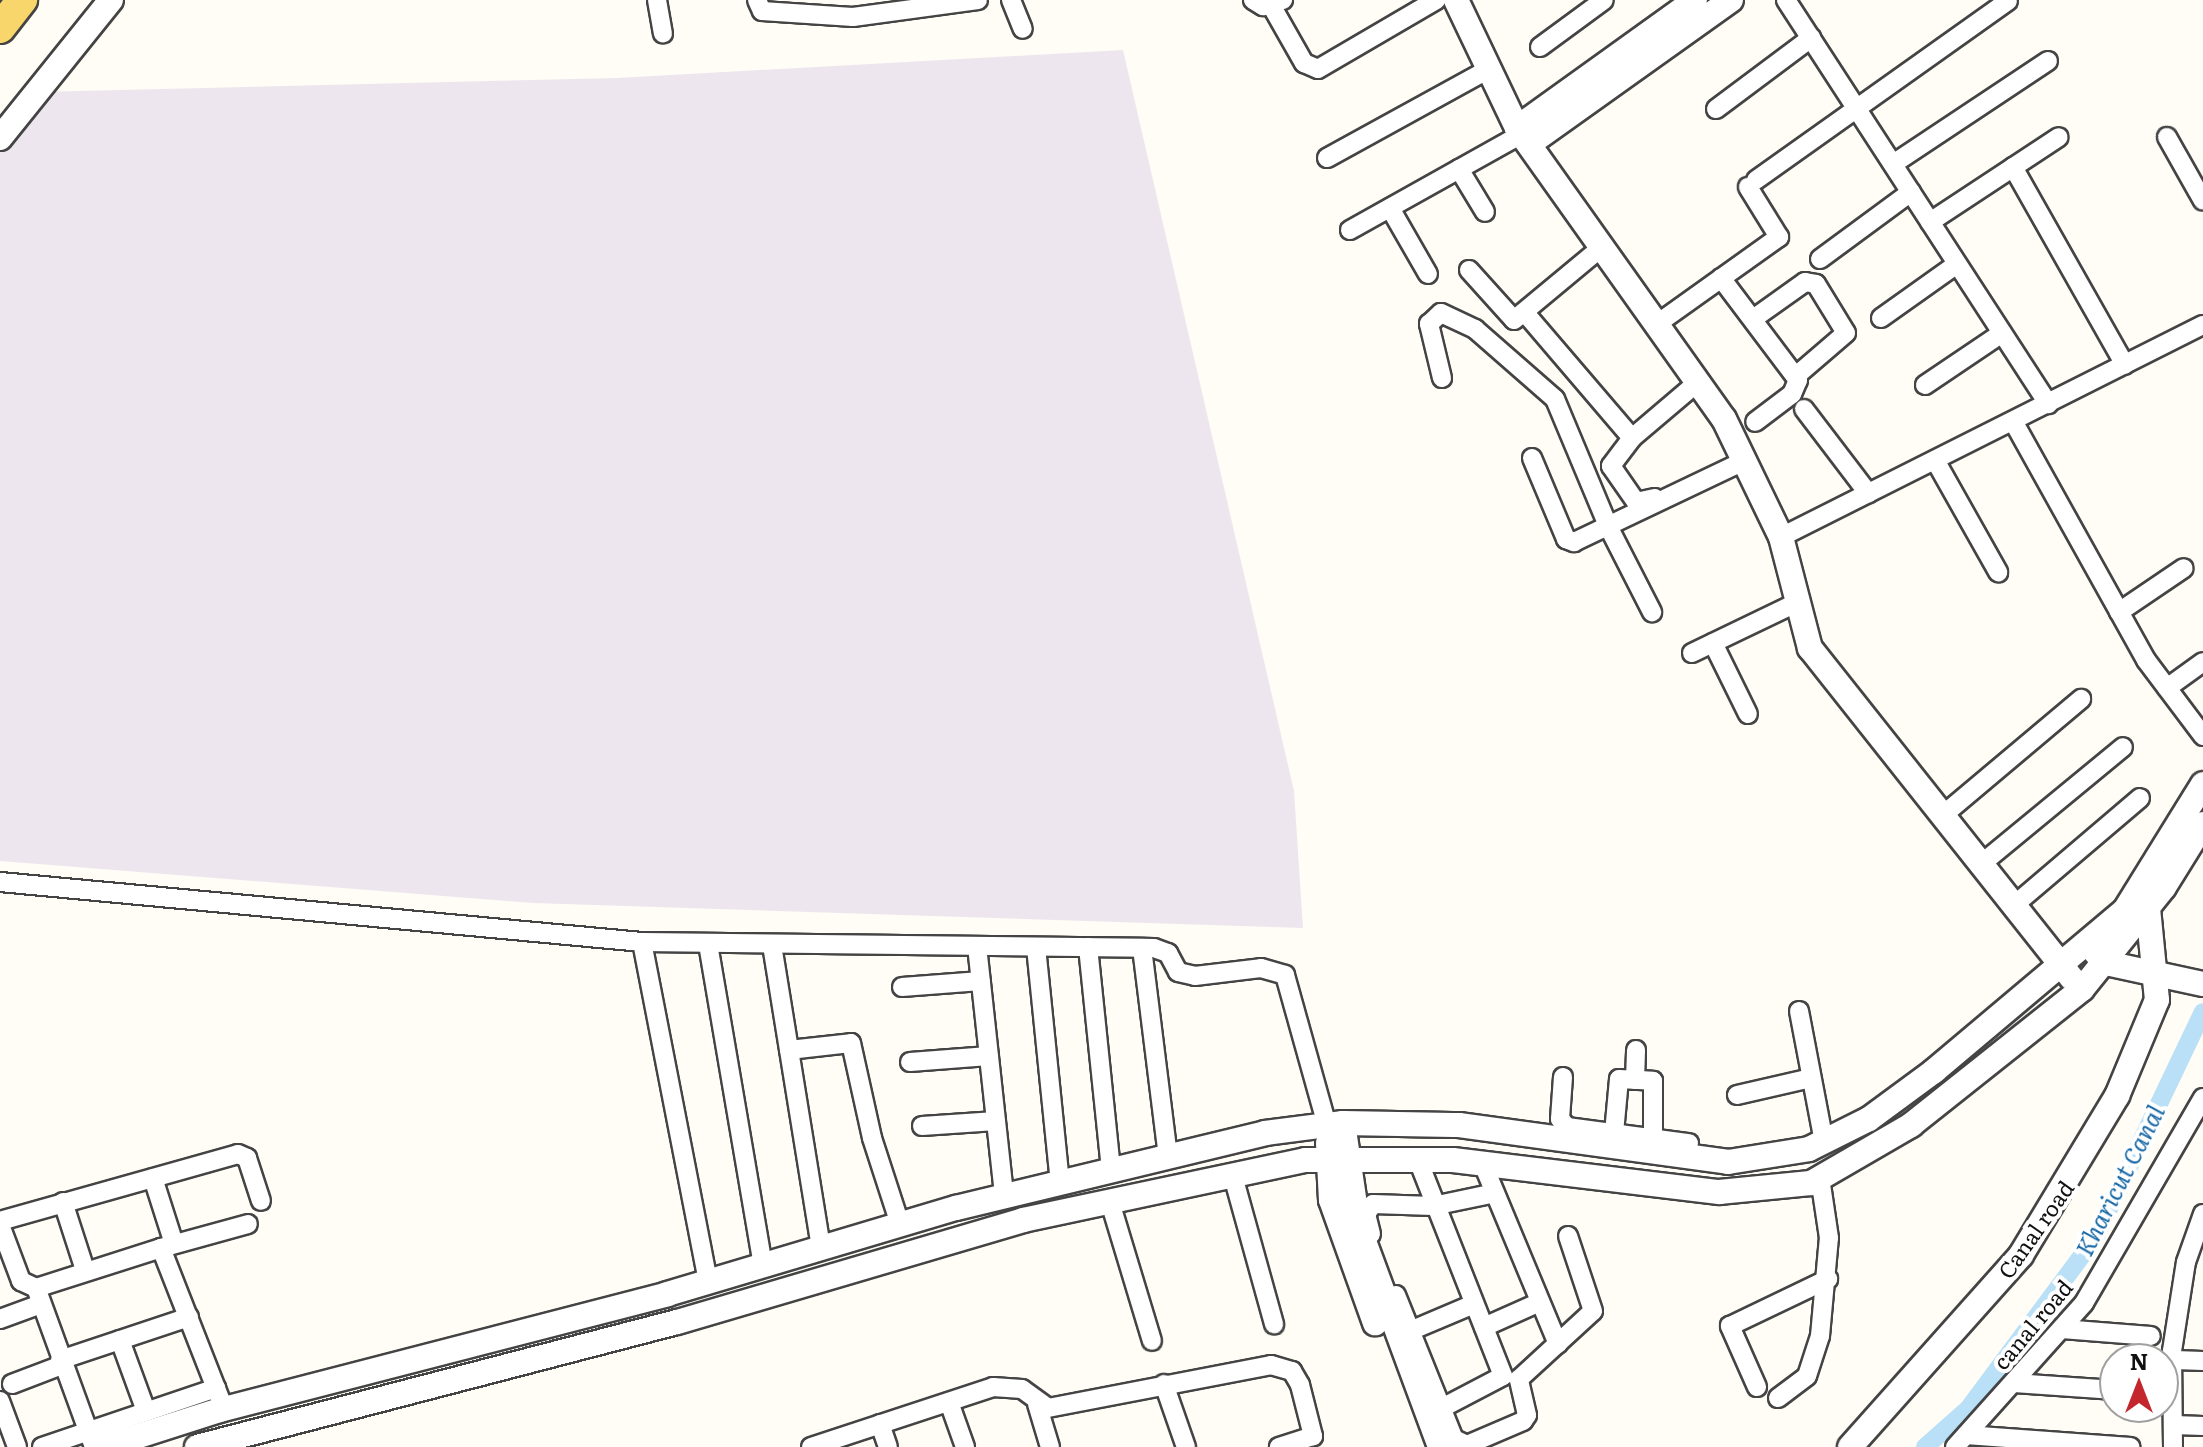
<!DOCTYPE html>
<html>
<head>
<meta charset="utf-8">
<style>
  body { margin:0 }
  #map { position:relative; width:2203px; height:1447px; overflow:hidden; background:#fffdf5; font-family:Literata,serif }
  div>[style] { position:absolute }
  .industrial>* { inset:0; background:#eee6ef }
  .canal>* { height:18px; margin:-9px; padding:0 9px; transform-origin:9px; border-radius:9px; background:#b9e0f7 }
  .roads { filter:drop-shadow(2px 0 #444) drop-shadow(-2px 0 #444) drop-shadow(0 2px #444) drop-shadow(0 -2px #444) }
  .minor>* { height:18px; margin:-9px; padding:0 9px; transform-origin:9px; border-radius:9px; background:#fff }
  .tertiary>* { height:24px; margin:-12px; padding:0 12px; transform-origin:12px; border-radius:12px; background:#fff }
  .primary>* { height:30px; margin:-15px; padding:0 15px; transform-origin:15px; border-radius:15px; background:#f9d66b }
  span { translate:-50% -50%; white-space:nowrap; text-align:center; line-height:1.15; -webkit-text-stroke:8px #fff; paint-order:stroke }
  .street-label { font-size:22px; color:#111 }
  .water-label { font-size:24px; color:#1768a6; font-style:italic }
  .north { position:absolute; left:2099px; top:1343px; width:80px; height:80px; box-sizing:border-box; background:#fff; border:2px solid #a0a0a0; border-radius:50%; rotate:0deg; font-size:22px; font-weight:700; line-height:32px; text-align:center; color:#111 }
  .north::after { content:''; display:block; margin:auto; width:28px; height:36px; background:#c4262e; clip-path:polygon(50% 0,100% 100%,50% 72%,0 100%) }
</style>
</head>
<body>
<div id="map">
  <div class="industrial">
    <i style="clip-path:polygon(1123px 50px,1294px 791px,1303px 928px,533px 903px,0 861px,0 139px,35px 92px,617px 78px)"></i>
  </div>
  <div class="canal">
    <i style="left:1925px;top:1447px;width:57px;rotate:-41.5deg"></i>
    <i style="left:1968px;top:1409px;width:213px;rotate:-53.4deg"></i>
    <i style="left:2095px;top:1238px;width:250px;rotate:-64.5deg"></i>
  </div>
  <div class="roads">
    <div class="minor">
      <i style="left:657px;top:0;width:34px;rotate:80deg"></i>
      <i style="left:757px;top:0;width:12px;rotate:66deg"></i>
      <i style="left:762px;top:11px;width:91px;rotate:3.8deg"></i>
      <i style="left:853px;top:17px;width:126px;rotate:-7.7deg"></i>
      <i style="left:1011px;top:0;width:31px;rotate:68deg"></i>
      <i style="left:1253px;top:0;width:12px;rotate:31deg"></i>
      <i style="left:1263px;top:6px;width:21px;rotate:-17deg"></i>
      <i style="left:1786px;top:0;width:482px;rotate:57deg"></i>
      <i style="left:1271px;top:5px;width:67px;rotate:60.4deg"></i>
      <i style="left:1304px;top:63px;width:15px;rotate:23deg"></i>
      <i style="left:1318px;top:69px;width:137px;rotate:-30.3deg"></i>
      <i style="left:1540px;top:47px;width:79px;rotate:-36.3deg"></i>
      <i style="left:1716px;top:109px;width:119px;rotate:-36.8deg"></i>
      <i style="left:2167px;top:137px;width:73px;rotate:60.6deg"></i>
      <i style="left:1327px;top:158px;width:185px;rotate:-28.8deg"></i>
      <i style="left:1893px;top:164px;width:186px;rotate:-33.6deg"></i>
      <i style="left:2013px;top:167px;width:227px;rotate:60.5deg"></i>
      <i style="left:1459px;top:169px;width:50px;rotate:58.8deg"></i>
      <i style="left:1756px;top:180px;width:309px;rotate:-35.4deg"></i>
      <i style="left:1390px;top:208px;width:76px;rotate:60.1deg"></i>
      <i style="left:1930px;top:222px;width:154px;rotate:-33.4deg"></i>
      <i style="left:1350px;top:230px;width:197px;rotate:-29.2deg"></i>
      <i style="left:1820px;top:259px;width:113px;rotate:-36.4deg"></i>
      <i style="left:1469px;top:270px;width:67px;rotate:48deg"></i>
      <i style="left:1514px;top:320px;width:114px;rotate:-39.7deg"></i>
      <i style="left:1721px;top:278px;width:128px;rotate:53deg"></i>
      <i style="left:1798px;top:380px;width:15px;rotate:113deg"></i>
      <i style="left:1792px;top:394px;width:46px;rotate:142.9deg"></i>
      <i style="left:1526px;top:314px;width:163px;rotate:49.5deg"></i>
      <i style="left:1632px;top:438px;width:87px;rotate:-40.3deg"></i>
      <i style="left:1881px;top:318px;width:93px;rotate:-35.4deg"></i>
      <i style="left:1753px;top:319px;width:64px;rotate:-35.4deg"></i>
      <i style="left:1805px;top:282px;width:11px;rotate:10deg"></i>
      <i style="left:1816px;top:284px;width:57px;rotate:58.5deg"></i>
      <i style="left:1846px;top:333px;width:66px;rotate:139.3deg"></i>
      <i style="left:1657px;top:324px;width:150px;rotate:-35.5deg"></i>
      <i style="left:1779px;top:237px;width:59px;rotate:-121.8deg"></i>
      <i style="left:1442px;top:378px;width:56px;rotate:-103.5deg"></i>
      <i style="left:1429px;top:324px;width:16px;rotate:-43deg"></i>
      <i style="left:1441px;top:313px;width:38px;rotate:25deg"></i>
      <i style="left:1475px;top:329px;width:106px;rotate:41.2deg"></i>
      <i style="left:1555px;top:399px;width:138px;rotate:67.3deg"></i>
      <i style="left:1608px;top:526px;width:97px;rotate:62.9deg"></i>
      <i style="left:1925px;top:385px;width:93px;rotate:-34deg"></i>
      <i style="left:1804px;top:409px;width:106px;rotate:52.7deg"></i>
      <i style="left:2013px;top:421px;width:274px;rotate:60.9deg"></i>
      <i style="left:2146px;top:660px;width:95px;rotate:53.1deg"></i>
      <i style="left:1632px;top:438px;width:35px;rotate:127deg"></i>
      <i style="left:1611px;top:466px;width:44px;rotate:55.2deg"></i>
      <i style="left:1636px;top:502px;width:19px;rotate:-12deg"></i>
      <i style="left:1532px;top:458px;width:88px;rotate:67.2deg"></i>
      <i style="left:1566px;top:539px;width:9px;rotate:21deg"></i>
      <i style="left:1574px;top:542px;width:188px;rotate:-25.5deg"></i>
      <i style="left:1935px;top:460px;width:129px;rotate:60.6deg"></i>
      <i style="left:1781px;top:537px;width:472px;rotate:-26.7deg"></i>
      <i style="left:2119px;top:612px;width:78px;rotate:-34.1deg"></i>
      <i style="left:1713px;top:643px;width:79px;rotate:63.8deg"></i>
      <i style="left:1692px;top:653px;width:118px;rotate:-25.7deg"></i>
      <i style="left:2167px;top:688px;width:44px;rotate:-35.8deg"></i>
      <i style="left:1942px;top:816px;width:182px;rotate:-40.1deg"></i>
      <i style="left:1980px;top:865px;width:185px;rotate:-39.5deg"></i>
      <i style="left:0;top:882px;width:645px;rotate:5.34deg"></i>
      <i style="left:642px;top:942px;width:512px;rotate:0.67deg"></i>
      <i style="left:1154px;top:948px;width:15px;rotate:20deg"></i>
      <i style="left:1168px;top:953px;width:21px;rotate:62deg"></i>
      <i style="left:1178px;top:972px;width:17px;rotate:13deg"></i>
      <i style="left:1195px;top:976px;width:66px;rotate:-6.9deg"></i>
      <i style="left:1261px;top:968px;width:25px;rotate:16deg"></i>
      <i style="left:1285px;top:975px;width:156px;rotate:74.4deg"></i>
      <i style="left:2012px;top:907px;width:168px;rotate:-40.4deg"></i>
      <i style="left:642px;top:942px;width:346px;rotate:79deg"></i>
      <i style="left:708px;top:944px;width:327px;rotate:80.3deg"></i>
      <i style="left:772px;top:945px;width:307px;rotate:80.8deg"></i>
      <i style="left:977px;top:946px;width:251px;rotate:83.8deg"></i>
      <i style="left:1036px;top:947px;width:236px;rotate:84.2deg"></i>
      <i style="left:1088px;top:947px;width:224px;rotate:84.1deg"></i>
      <i style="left:1142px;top:948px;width:210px;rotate:82.9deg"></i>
      <i style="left:902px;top:987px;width:79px;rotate:-4.3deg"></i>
      <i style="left:1799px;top:1011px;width:133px;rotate:79.2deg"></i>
      <i style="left:789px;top:1050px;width:62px;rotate:-6.4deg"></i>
      <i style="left:851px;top:1043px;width:97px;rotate:77.5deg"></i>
      <i style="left:872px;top:1138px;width:90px;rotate:72deg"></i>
      <i style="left:910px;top:1062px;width:79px;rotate:-4.3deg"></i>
      <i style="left:1563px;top:1077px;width:42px;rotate:94.1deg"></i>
      <i style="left:1560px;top:1119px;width:11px;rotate:49deg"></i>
      <i style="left:1567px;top:1127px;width:123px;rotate:7.5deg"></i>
      <i style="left:1635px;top:1080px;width:30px;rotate:-88deg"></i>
      <i style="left:1737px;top:1095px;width:76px;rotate:-12.9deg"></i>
      <i style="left:922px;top:1126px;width:74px;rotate:-3.9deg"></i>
      <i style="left:1614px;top:1133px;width:54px;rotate:-84.7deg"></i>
      <i style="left:1619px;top:1079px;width:34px;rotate:3deg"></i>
      <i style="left:1653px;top:1081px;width:57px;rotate:90deg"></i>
      <i style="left:1418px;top:1160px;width:232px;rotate:68.5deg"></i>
      <i style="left:1503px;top:1376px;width:69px;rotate:152.3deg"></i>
      <i style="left:1483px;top:1164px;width:195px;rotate:67.4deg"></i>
      <i style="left:1233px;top:1176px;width:154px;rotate:74.5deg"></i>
      <i style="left:153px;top:1178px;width:69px;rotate:72.3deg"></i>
      <i style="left:63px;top:1202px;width:71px;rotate:72.1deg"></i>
      <i style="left:1110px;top:1202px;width:145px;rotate:73.2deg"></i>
      <i style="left:0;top:1221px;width:247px;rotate:-15.7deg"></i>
      <i style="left:238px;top:1154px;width:10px;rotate:24deg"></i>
      <i style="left:247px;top:1158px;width:45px;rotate:72deg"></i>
      <i style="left:0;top:1225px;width:60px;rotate:69.4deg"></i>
      <i style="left:21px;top:1281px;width:17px;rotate:25deg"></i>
      <i style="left:1371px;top:1234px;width:21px;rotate:-104deg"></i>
      <i style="left:1366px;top:1214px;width:12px;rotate:-55deg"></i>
      <i style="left:1373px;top:1204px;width:60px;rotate:1.9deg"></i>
      <i style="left:1433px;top:1206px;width:63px;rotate:-11.8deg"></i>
      <i style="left:161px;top:1248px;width:90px;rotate:-15.4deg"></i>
      <i style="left:1396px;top:1295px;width:155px;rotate:68.1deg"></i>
      <i style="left:1454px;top:1439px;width:14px;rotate:25deg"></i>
      <i style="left:1467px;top:1445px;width:61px;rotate:-23.2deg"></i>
      <i style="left:1523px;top:1421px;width:7px;rotate:-56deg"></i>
      <i style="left:1527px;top:1415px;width:37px;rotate:-103deg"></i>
      <i style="left:1519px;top:1379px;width:100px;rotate:-42.6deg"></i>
      <i style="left:1593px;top:1311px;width:79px;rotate:-108.4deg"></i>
      <i style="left:0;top:1319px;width:40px;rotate:-20.2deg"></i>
      <i style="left:1484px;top:1327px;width:61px;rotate:-24.1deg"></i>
      <i style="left:2062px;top:1329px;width:89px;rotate:4.5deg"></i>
      <i style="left:1410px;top:1331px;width:69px;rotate:-22.9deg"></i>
      <i style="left:120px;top:1340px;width:76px;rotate:69.9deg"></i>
      <i style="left:60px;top:1360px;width:136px;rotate:-18.4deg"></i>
      <i style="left:2175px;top:1360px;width:28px;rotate:2deg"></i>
      <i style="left:2014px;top:1383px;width:101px;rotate:4deg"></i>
      <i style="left:12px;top:1384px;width:53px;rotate:-20.8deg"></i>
      <i style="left:1164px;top:1384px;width:67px;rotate:70.8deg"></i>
      <i style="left:1757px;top:1387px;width:67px;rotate:-113.9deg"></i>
      <i style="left:1730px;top:1326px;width:109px;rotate:-25.6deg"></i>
      <i style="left:1778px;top:1398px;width:36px;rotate:-37deg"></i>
      <i style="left:1807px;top:1376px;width:42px;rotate:-72deg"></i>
      <i style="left:1820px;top:1336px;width:98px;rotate:-84.8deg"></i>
      <i style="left:1829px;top:1238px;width:61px;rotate:-98.5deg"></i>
      <i style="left:0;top:1401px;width:49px;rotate:69.7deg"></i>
      <i style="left:949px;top:1402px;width:48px;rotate:70.4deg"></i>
      <i style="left:1037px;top:1404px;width:45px;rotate:73.2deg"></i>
      <i style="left:880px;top:1424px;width:24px;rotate:71deg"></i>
      <i style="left:2174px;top:1425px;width:29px;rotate:2deg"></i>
      <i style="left:1966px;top:1435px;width:165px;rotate:4.2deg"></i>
      <i style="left:42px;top:1447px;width:184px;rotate:-18.7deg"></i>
      <i style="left:94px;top:1447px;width:169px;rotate:-110deg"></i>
      <i style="left:36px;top:1288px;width:131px;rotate:-17.7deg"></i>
      <i style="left:161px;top:1248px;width:173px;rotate:68.6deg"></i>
      <i style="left:811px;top:1447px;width:192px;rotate:-18.2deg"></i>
      <i style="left:993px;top:1387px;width:29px;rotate:4deg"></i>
      <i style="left:1022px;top:1389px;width:32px;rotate:36deg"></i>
      <i style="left:1048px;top:1408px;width:227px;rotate:-10.9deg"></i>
      <i style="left:1271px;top:1365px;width:22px;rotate:16deg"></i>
      <i style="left:1292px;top:1371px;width:16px;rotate:60deg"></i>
      <i style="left:1300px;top:1385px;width:53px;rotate:75.7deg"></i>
      <i style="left:1313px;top:1436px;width:36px;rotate:162deg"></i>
      <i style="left:1955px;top:1447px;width:193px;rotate:-48.1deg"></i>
      <i style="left:2084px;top:1303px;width:237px;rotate:-59.9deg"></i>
      <i style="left:2173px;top:1447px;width:96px;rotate:-90.6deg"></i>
      <i style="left:2172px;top:1351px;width:90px;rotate:-81.1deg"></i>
      <i style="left:2186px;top:1262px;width:51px;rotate:-70.5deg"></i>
    </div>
    <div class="tertiary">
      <i style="left:1456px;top:0;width:142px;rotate:64.5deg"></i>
      <i style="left:1517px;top:128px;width:357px;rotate:54.6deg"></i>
      <i style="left:1724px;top:419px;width:131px;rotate:64.2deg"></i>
      <i style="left:1781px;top:537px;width:115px;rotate:75.4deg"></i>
      <i style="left:1810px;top:648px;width:421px;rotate:51.6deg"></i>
      <i style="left:1517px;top:128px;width:219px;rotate:-35.7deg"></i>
      <i style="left:0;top:138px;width:177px;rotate:-51.2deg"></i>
      <i style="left:1529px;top:144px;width:248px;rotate:-35.5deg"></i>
      <i style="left:2096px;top:953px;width:14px;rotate:45deg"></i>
      <i style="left:2106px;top:963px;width:99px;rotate:12.2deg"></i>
      <i style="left:1343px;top:1123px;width:103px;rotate:81.6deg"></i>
      <i style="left:1358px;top:1225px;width:237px;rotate:69.7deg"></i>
      <i style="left:1328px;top:1143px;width:57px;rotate:87deg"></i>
      <i style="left:1331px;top:1200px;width:131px;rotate:70.3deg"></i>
      <i style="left:104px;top:1447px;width:122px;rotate:-17.7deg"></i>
      <i style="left:220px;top:1410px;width:462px;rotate:-14.5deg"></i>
      <i style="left:667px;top:1294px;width:302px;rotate:-16.6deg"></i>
      <i style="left:956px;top:1208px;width:318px;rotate:-13.6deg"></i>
      <i style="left:1265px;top:1133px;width:79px;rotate:-7.3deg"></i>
      <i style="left:1343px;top:1123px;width:116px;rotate:1deg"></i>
      <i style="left:1459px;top:1125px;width:272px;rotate:7.8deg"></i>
      <i style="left:1728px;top:1162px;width:82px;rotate:-9.1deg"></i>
      <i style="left:1809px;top:1149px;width:67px;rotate:-26.6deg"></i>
      <i style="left:1869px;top:1119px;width:81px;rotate:-36.4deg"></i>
      <i style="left:1934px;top:1071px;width:250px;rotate:-40.1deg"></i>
      <i style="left:2125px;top:910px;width:148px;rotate:-58.2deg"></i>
      <i style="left:197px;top:1447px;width:496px;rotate:-14.6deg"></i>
      <i style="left:677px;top:1322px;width:361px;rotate:-16.4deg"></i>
      <i style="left:1023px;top:1220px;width:288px;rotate:-12deg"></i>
      <i style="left:1305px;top:1160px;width:148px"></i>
      <i style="left:1453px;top:1160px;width:268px;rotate:6.9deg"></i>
      <i style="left:1719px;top:1192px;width:92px;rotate:-5.6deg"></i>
      <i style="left:1811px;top:1183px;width:116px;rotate:-30.1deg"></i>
      <i style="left:1911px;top:1125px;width:218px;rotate:-38.5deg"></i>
      <i style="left:2082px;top:989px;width:131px;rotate:-51.2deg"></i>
      <i style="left:2164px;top:887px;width:74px;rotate:-58.2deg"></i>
      <i style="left:1850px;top:1447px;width:257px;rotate:-48.3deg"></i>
      <i style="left:2021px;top:1255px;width:186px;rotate:-58.9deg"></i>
      <i style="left:2117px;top:1096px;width:104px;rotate:-67.4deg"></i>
      <i style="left:2157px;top:1000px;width:91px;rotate:-95.6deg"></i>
    </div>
    <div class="primary">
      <i style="left:0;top:28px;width:36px;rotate:-52deg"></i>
    </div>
  </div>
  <div class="street-label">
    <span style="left:2035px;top:1229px;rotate:-55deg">Canal road</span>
    <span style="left:2032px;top:1324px;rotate:-50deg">canal road</span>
  </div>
  <div class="water-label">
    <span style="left:2119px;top:1180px;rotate:-63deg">Kharicut Canal</span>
  </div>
  <div class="north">N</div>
</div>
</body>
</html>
